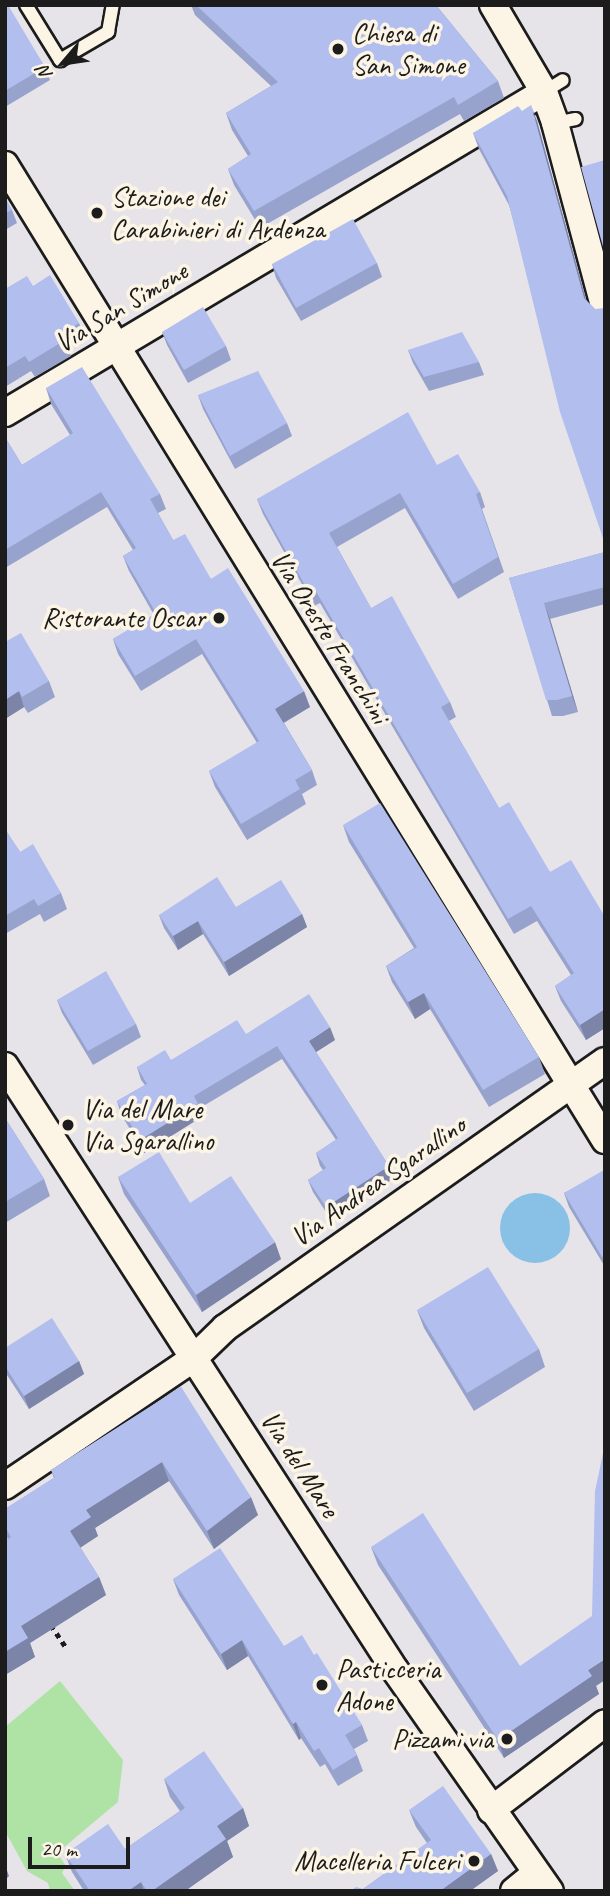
<!DOCTYPE html>
<html>
<head>
<meta charset="utf-8">
<style>
  body { margin:0 }
  #map { position:relative; width:610px; height:1896px; overflow:hidden; background:#e6e4e8; font-family:Caveat,sans-serif }
  div>[style] { position:absolute }
  .green>* { inset:0; background:#aee3a5 }
  .water>* { inset:0; background:#88c0e6 }
  .round { border-radius:50% }
  .path>* { height:4.5px; margin-top:-2.25px; transform-origin:0; background:repeating-linear-gradient(90deg,#1c1c1c 0 5px,transparent 0 10px) }
  .roads { filter:drop-shadow(2px 0 #1c1c1c) drop-shadow(-2px 0 #1c1c1c) drop-shadow(0 2px #1c1c1c) drop-shadow(0 -2px #1c1c1c) }
  .service>* { height:12px; margin:-6px; padding:0 6px; transform-origin:6px; border-radius:6px; background:#fcf5e5 }
  .minor>* { height:26px; margin:-13px; padding:0 13px; transform-origin:13px; border-radius:13px; background:#fcf5e5 }
  .wall>* { inset:0; background:#98a3cd }
  .shaded-wall>* { inset:0; background:#7c85a7 }
  .building>* { inset:0; background:#b1beee }
  .dots>* { width:19px; height:19px; translate:-50% -50%; box-sizing:border-box; border:4px solid #fcf5e5; border-radius:50% }
  span { translate:-50% -50%; white-space:nowrap; text-align:center; line-height:1.15; -webkit-text-stroke:7px #fcf5e5; paint-order:stroke }
  .poi-label { font-size:28px; color:#1c1c1c }
  .left { translate:0 -50%; text-align:left }
  .right { translate:-100% -50%; text-align:right }
  .street-label { font-size:28px; color:#1c1c1c }
  .frame { position:absolute; inset:0; border:7px solid #1c1c1c; pointer-events:none }
  .north { position:absolute; left:28px; top:28px; width:70px; height:70px; -webkit-text-stroke:5px #fcf5e5; paint-order:stroke; rotate:241deg; font-size:19px; font-weight:700; line-height:28px; text-align:center; color:#1c1c1c }
  .north::after { content:''; display:block; margin:auto; width:24px; height:32px; background:#1c1c1c; clip-path:polygon(50% 0,100% 100%,50% 72%,0 100%) }
  .scale { position:absolute; left:28px; top:1837px; width:102px; height:32px; box-sizing:border-box; border:4px solid #1c1c1c; border-top:0; padding-left:9px; font-size:21px; line-height:24px; white-space:nowrap; color:#1c1c1c; -webkit-text-stroke:5px #fcf5e5; paint-order:stroke }
</style>
</head>
<body>
<div id="map">
  <div class="green">
    <i style="clip-path:polygon(60px 1681px,123px 1760px,118px 1802px,57px 1853px,66px 1866px,62px 1873px,75px 1891px,50px 1891px,48px 1883px,27px 1871px,5px 1831px,5px 1727px)"></i>
  </div>
  <div class="water">
    <i class="round" style="left:500px;top:1193px;width:70px;height:70px"></i>
  </div>
  <div class="path">
    <i style="left:51px;top:1625px;width:29px;rotate:56deg"></i>
  </div>
  <div class="roads">
    <div class="service">
      <i style="left:26px;top:5px;width:65px;rotate:58.3deg"></i>
      <i style="left:60px;top:60px;width:56px;rotate:-30.3deg"></i>
      <i style="left:108px;top:32px;width:27px;rotate:-80deg"></i>
      <i style="left:544px;top:92px;width:22px;rotate:-32deg"></i>
      <i style="left:555px;top:123px;width:21px;rotate:-11deg"></i>
    </div>
    <div class="minor">
      <i style="left:493px;top:5px;width:101px;rotate:59.6deg"></i>
      <i style="left:544px;top:92px;width:33px;rotate:70deg"></i>
      <i style="left:555px;top:123px;width:194px;rotate:75deg"></i>
      <i style="left:5px;top:165px;width:1145px;rotate:58.39deg"></i>
      <i style="left:5px;top:413px;width:627px;rotate:-30.78deg"></i>
      <i style="left:5px;top:1066px;width:719px;rotate:57.15deg"></i>
      <i style="left:395px;top:1670px;width:270px;rotate:55deg"></i>
      <i style="left:5px;top:1486px;width:228px;rotate:-34.1deg"></i>
      <i style="left:194px;top:1358px;width:43px;rotate:-44.1deg"></i>
      <i style="left:225px;top:1328px;width:464px;rotate:-35.1deg"></i>
      <i style="left:491px;top:1810px;width:143px;rotate:-37.3deg"></i>
      <i style="left:514px;top:1891px;width:28px;rotate:-39deg"></i>
    </div>
  </div>
  <div class="wall">
    <i style="clip-path:polygon(5px 5px,45px 67px,50px 80px,5px 107px)"></i>
    <i style="clip-path:polygon(191px 5px,436px 5px,498px 81px,504px 98px,464px 121px,460px 114px,260px 228px,234px 185px,228px 169px,248px 156px,232px 130px,226px 113px,271px 86px,195px 15px)"></i>
    <i style="clip-path:polygon(522px 111px,537px 121px,586px 300px,595px 309px,604px 309px,605px 544px,509px 205px,479px 149px,473px 133px)"></i>
    <i style="clip-path:polygon(5px 198px,12px 210px,17px 223px,5px 230px)"></i>
    <i style="clip-path:polygon(377px 263px,382px 277px,301px 321px,276px 278px,272px 264px)"></i>
    <i style="clip-path:polygon(33px 286px,79px 323px,85px 338px,68px 348px,71px 356px,35px 377px,31px 371px,5px 387px,5px 289px)"></i>
    <i style="clip-path:polygon(162px 332px,226px 346px,231px 360px,188px 383px,167px 345px)"></i>
    <i style="clip-path:polygon(408px 350px,479px 362px,484px 375px,429px 391px,413px 363px)"></i>
    <i style="clip-path:polygon(46px 388px,160px 494px,166px 509px,158px 513px,173px 540px,211px 579px,310px 707px,284px 723px,312px 770px,317px 785px,302px 794px,306px 804px,247px 840px,215px 787px,209px 771px,257px 743px,202px 654px,141px 691px,118px 654px,113px 639px,154px 615px,129px 571px,123px 556px,133px 550px,107px 507px,5px 568px,5px 437px,22px 465px,70px 435px,51px 404px)"></i>
    <i style="clip-path:polygon(198px 395px,287px 423px,292px 436px,235px 469px,203px 409px)"></i>
    <i style="clip-path:polygon(437px 465px,480px 492px,485px 507px,482px 509px,504px 572px,458px 599px,405px 508px,337px 547px,371px 608px,450px 702px,456px 717px,449px 721px,499px 808px,550px 872px,605px 917px,605px 1028px,586px 1040px,561px 1001px,555px 986px,571px 975px,537px 921px,514px 934px,320px 603px,314px 606px,263px 514px,257px 499px)"></i>
    <i style="clip-path:polygon(605px 552px,605px 604px,550px 619px,578px 712px,563px 716px,552px 716px,509px 578px)"></i>
    <i style="clip-path:polygon(5px 642px,49px 681px,55px 697px,28px 713px,24px 707px,5px 719px)"></i>
    <i style="clip-path:polygon(343px 825px,539px 1057px,545px 1074px,489px 1107px,430px 1009px,415px 1019px,392px 982px,386px 966px,414px 948px,349px 842px)"></i>
    <i style="clip-path:polygon(5px 829px,20px 852px,61px 893px,67px 909px,44px 922px,40px 914px,5px 934px)"></i>
    <i style="clip-path:polygon(236px 907px,302px 914px,307px 927px,229px 976px,203px 934px,178px 950px,164px 928px,159px 915px)"></i>
    <i style="clip-path:polygon(57px 1000px,136px 1024px,141px 1037px,93px 1065px,62px 1013px)"></i>
    <i style="clip-path:polygon(246px 1034px,335px 1040px,316px 1052px,389px 1166px,394px 1178px,331px 1220px,313px 1192px,308px 1180px,323px 1170px,320px 1166px,316px 1153px,336px 1140px,282px 1059px,200px 1108px,203px 1116px,144px 1153px,121px 1114px,117px 1101px,145px 1085px,141px 1080px,137px 1067px,171px 1060px)"></i>
    <i style="clip-path:polygon(5px 1118px,44px 1179px,50px 1196px,5px 1223px)"></i>
    <i style="clip-path:polygon(605px 1172px,605px 1267px,569px 1207px,564px 1193px)"></i>
    <i style="clip-path:polygon(118px 1177px,190px 1203px,281px 1259px,202px 1312px,124px 1194px)"></i>
    <i style="clip-path:polygon(417px 1310px,539px 1349px,545px 1367px,474px 1411px,424px 1328px)"></i>
    <i style="clip-path:polygon(5px 1348px,79px 1361px,84px 1374px,29px 1409px,5px 1372px)"></i>
    <i style="clip-path:polygon(181px 1387px,258px 1515px,214px 1549px,169px 1481px,95px 1528px,98px 1536px,80px 1547px,99px 1577px,106px 1595px,30px 1643px,35px 1657px,5px 1675px,5px 1541px,8px 1539px,5px 1535px,5px 1509px,54px 1478px,51px 1470px)"></i>
    <i style="clip-path:polygon(371px 1547px,520px 1666px,596px 1686px,599px 1694px,504px 1758px,378px 1565px)"></i>
    <i style="clip-path:polygon(173px 1579px,284px 1646px,314px 1655px,362px 1725px,368px 1741px,354px 1749px,357px 1755px,363px 1771px,338px 1786px,325px 1764px,320px 1767px,301px 1738px,299px 1740px,248px 1656px,227px 1670px,179px 1595px)"></i>
    <i style="clip-path:polygon(164px 1779px,243px 1808px,249px 1826px,227px 1841px,233px 1857px,185px 1891px,84px 1891px,72px 1872px,65px 1854px,125px 1849px,180px 1811px,170px 1797px)"></i>
    <i style="clip-path:polygon(409px 1810px,491px 1854px,498px 1871px,470px 1891px,350px 1891px,363px 1889px,427px 1843px,416px 1827px)"></i>
  </div>
  <div class="shaded-wall">
    <i style="clip-path:polygon(531px 105px,537px 121px,590px 314px,584px 298px)"></i>
    <i style="clip-path:polygon(544px 603px,550px 619px,578px 712px,572px 696px)"></i>
    <i style="clip-path:polygon(19px 691px,24px 707px,5px 719px,5px 700px)"></i>
    <i style="clip-path:polygon(304px 691px,310px 707px,281px 724px,275px 709px)"></i>
    <i style="clip-path:polygon(302px 914px,307px 927px,229px 976px,224px 962px)"></i>
    <i style="clip-path:polygon(198px 921px,203px 934px,178px 950px,173px 936px)"></i>
    <i style="clip-path:polygon(424px 993px,430px 1009px,415px 1019px,408px 1002px)"></i>
    <i style="clip-path:polygon(605px 1009px,605px 1028px,586px 1040px,580px 1025px)"></i>
    <i style="clip-path:polygon(330px 1027px,335px 1040px,313px 1054px,309px 1041px)"></i>
    <i style="clip-path:polygon(198px 1104px,203px 1116px,144px 1153px,140px 1140px)"></i>
    <i style="clip-path:polygon(389px 1166px,394px 1178px,331px 1220px,326px 1207px)"></i>
    <i style="clip-path:polygon(275px 1242px,281px 1259px,202px 1312px,196px 1295px)"></i>
    <i style="clip-path:polygon(79px 1361px,84px 1374px,29px 1409px,24px 1396px)"></i>
    <i style="clip-path:polygon(162px 1462px,169px 1481px,95px 1528px,98px 1536px,77px 1550px,70px 1531px,86px 1510px)"></i>
    <i style="clip-path:polygon(251px 1497px,258px 1515px,214px 1549px,207px 1531px)"></i>
    <i style="clip-path:polygon(99px 1577px,106px 1595px,30px 1643px,35px 1657px,5px 1675px,5px 1652px,21px 1626px)"></i>
    <i style="clip-path:polygon(242px 1640px,248px 1656px,227px 1670px,221px 1654px)"></i>
    <i style="clip-path:polygon(605px 1659px,605px 1680px,596px 1686px,599px 1694px,504px 1758px,498px 1740px,588px 1670px)"></i>
    <i style="clip-path:polygon(296px 1722px,301px 1738px,299px 1740px,293px 1724px)"></i>
    <i style="clip-path:polygon(243px 1808px,249px 1826px,227px 1841px,233px 1857px,185px 1891px,152px 1891px,217px 1826px)"></i>
    <i style="clip-path:polygon(491px 1854px,498px 1871px,470px 1891px,440px 1891px)"></i>
    <i style="clip-path:polygon(5px 1865px,9px 1876px,5px 1880px)"></i>
    <i style="clip-path:polygon(141px 1882px,144px 1891px,128px 1891px)"></i>
  </div>
  <div class="building">
    <i style="clip-path:polygon(5px 5px,8px 5px,45px 67px,5px 91px)"></i>
    <i style="clip-path:polygon(196px 5px,436px 5px,498px 81px,458px 105px,454px 97px,254px 211px,228px 169px,251px 154px,226px 113px,278px 82px)"></i>
    <i style="clip-path:polygon(531px 105px,584px 298px,595px 309px,605px 308px,605px 544px,560px 412px,507px 196px,473px 133px,518px 106px,522px 111px)"></i>
    <i style="clip-path:polygon(605px 160px,605px 254px,581px 167px)"></i>
    <i style="clip-path:polygon(5px 198px,12px 210px,5px 213px)"></i>
    <i style="clip-path:polygon(353px 219px,377px 263px,296px 308px,272px 264px)"></i>
    <i style="clip-path:polygon(50px 275px,79px 323px,61px 334px,65px 340px,29px 362px,25px 356px,5px 368px,5px 289px,27px 276px,33px 286px)"></i>
    <i style="clip-path:polygon(203px 307px,226px 346px,184px 370px,162px 332px)"></i>
    <i style="clip-path:polygon(462px 332px,479px 362px,424px 377px,408px 350px)"></i>
    <i style="clip-path:polygon(82px 367px,160px 494px,150px 499px,173px 540px,185px 534px,211px 579px,228px 568px,304px 691px,275px 709px,312px 770px,295px 780px,300px 789px,241px 824px,209px 771px,259px 741px,196px 639px,135px 676px,113px 639px,156px 613px,123px 556px,136px 548px,101px 492px,5px 550px,5px 437px,22px 465px,73px 433px,46px 388px)"></i>
    <i style="clip-path:polygon(258px 371px,287px 423px,230px 456px,198px 395px)"></i>
    <i style="clip-path:polygon(408px 412px,437px 465px,458px 454px,480px 492px,476px 494px,498px 557px,453px 584px,400px 493px,329px 533px,371px 608px,392px 596px,450px 702px,441px 707px,499px 808px,509px 802px,550px 872px,571px 860px,605px 917px,605px 1009px,580px 1025px,555px 986px,574px 973px,531px 906px,508px 919px,314px 588px,308px 591px,257px 499px)"></i>
    <i style="clip-path:polygon(605px 552px,605px 587px,544px 603px,572px 696px,557px 700px,546px 700px,509px 578px)"></i>
    <i style="clip-path:polygon(21px 633px,49px 681px,22px 697px,19px 691px,5px 700px,5px 642px)"></i>
    <i style="clip-path:polygon(380px 803px,539px 1057px,483px 1090px,424px 993px,408px 1002px,386px 966px,417px 947px,343px 825px)"></i>
    <i style="clip-path:polygon(5px 829px,20px 852px,33px 844px,61px 893px,38px 906px,34px 899px,5px 916px)"></i>
    <i style="clip-path:polygon(217px 877px,236px 907px,281px 880px,302px 914px,224px 962px,198px 921px,173px 936px,159px 915px)"></i>
    <i style="clip-path:polygon(106px 971px,136px 1024px,88px 1051px,57px 1000px)"></i>
    <i style="clip-path:polygon(309px 994px,330px 1027px,309px 1041px,389px 1166px,326px 1207px,308px 1180px,326px 1168px,316px 1153px,338px 1138px,277px 1046px,194px 1096px,198px 1104px,140px 1140px,117px 1101px,147px 1084px,137px 1067px,165px 1050px,171px 1060px,237px 1020px,246px 1034px)"></i>
    <i style="clip-path:polygon(5px 1118px,44px 1179px,5px 1202px)"></i>
    <i style="clip-path:polygon(159px 1152px,190px 1203px,231px 1176px,275px 1242px,196px 1295px,118px 1177px)"></i>
    <i style="clip-path:polygon(604px 1170px,605px 1172px,605px 1255px,602px 1257px,564px 1193px)"></i>
    <i style="clip-path:polygon(488px 1267px,539px 1349px,467px 1393px,417px 1310px)"></i>
    <i style="clip-path:polygon(52px 1318px,79px 1361px,24px 1396px,5px 1366px,5px 1348px)"></i>
    <i style="clip-path:polygon(181px 1387px,251px 1497px,207px 1531px,162px 1462px,86px 1510px,91px 1517px,70px 1531px,99px 1577px,21px 1626px,28px 1638px,5px 1652px,5px 1541px,11px 1537px,5px 1527px,5px 1509px,55px 1477px,51px 1470px)"></i>
    <i style="clip-path:polygon(605px 1444px,605px 1659px,588px 1670px,592px 1676px,498px 1740px,371px 1547px,423px 1513px,520px 1666px,592px 1616px,595px 1491px)"></i>
    <i style="clip-path:polygon(220px 1548px,284px 1646px,302px 1635px,314px 1655px,317px 1653px,362px 1725px,345px 1735px,357px 1755px,333px 1770px,319px 1748px,314px 1751px,296px 1722px,293px 1724px,242px 1640px,221px 1654px,173px 1579px)"></i>
    <i style="clip-path:polygon(204px 1751px,243px 1808px,217px 1826px,226px 1839px,152px 1891px,147px 1891px,141px 1882px,128px 1891px,90px 1891px,65px 1854px,108px 1824px,125px 1849px,185px 1808px,164px 1779px)"></i>
    <i style="clip-path:polygon(443px 1786px,491px 1854px,440px 1891px,350px 1891px,356px 1887px,363px 1889px,431px 1840px,409px 1810px)"></i>
  </div>
  <div class="dots">
    <i style="left:338px;top:49px;background:#1c1c1c"></i>
    <i style="left:97px;top:213px;background:#1c1c1c"></i>
    <i style="left:219px;top:618px;background:#1c1c1c"></i>
    <i style="left:68px;top:1125px;background:#1c1c1c"></i>
    <i style="left:322px;top:1685px;background:#1c1c1c"></i>
    <i style="left:507px;top:1739px;background:#1c1c1c"></i>
    <i style="left:474px;top:1861px;background:#1c1c1c"></i>
  </div>
  <div class="poi-label">
    <span class="left" style="left:352px;top:49px">Chiesa di<br>San Simone</span>
    <span class="left" style="left:111px;top:213px">Stazione dei<br>Carabinieri di Ardenza</span>
    <span class="right" style="left:205px;top:618px">Ristorante Oscar</span>
    <span class="left" style="left:82px;top:1125px">Via del Mare<br>Via Sgarallino</span>
    <span class="left" style="left:336px;top:1685px">Pasticceria<br>Adone</span>
    <span class="right" style="left:493px;top:1739px">Pizzami via</span>
    <span class="right" style="left:460px;top:1861px">Macelleria Fulceri</span>
  </div>
  <div class="street-label">
    <span style="left:121px;top:307px;rotate:-31deg">Via San Simone</span>
    <span style="left:330px;top:637px;rotate:58deg">Via Oreste Franchini</span>
    <span style="left:378px;top:1181px;rotate:-35deg">Via Andrea Sgarallino</span>
    <span style="left:300px;top:1464px;rotate:57deg">Via del Mare</span>
  </div>
  <div class="frame"></div>
  <div class="north">N</div>
  <div class="scale">20 m</div>
</div>
</body>
</html>
